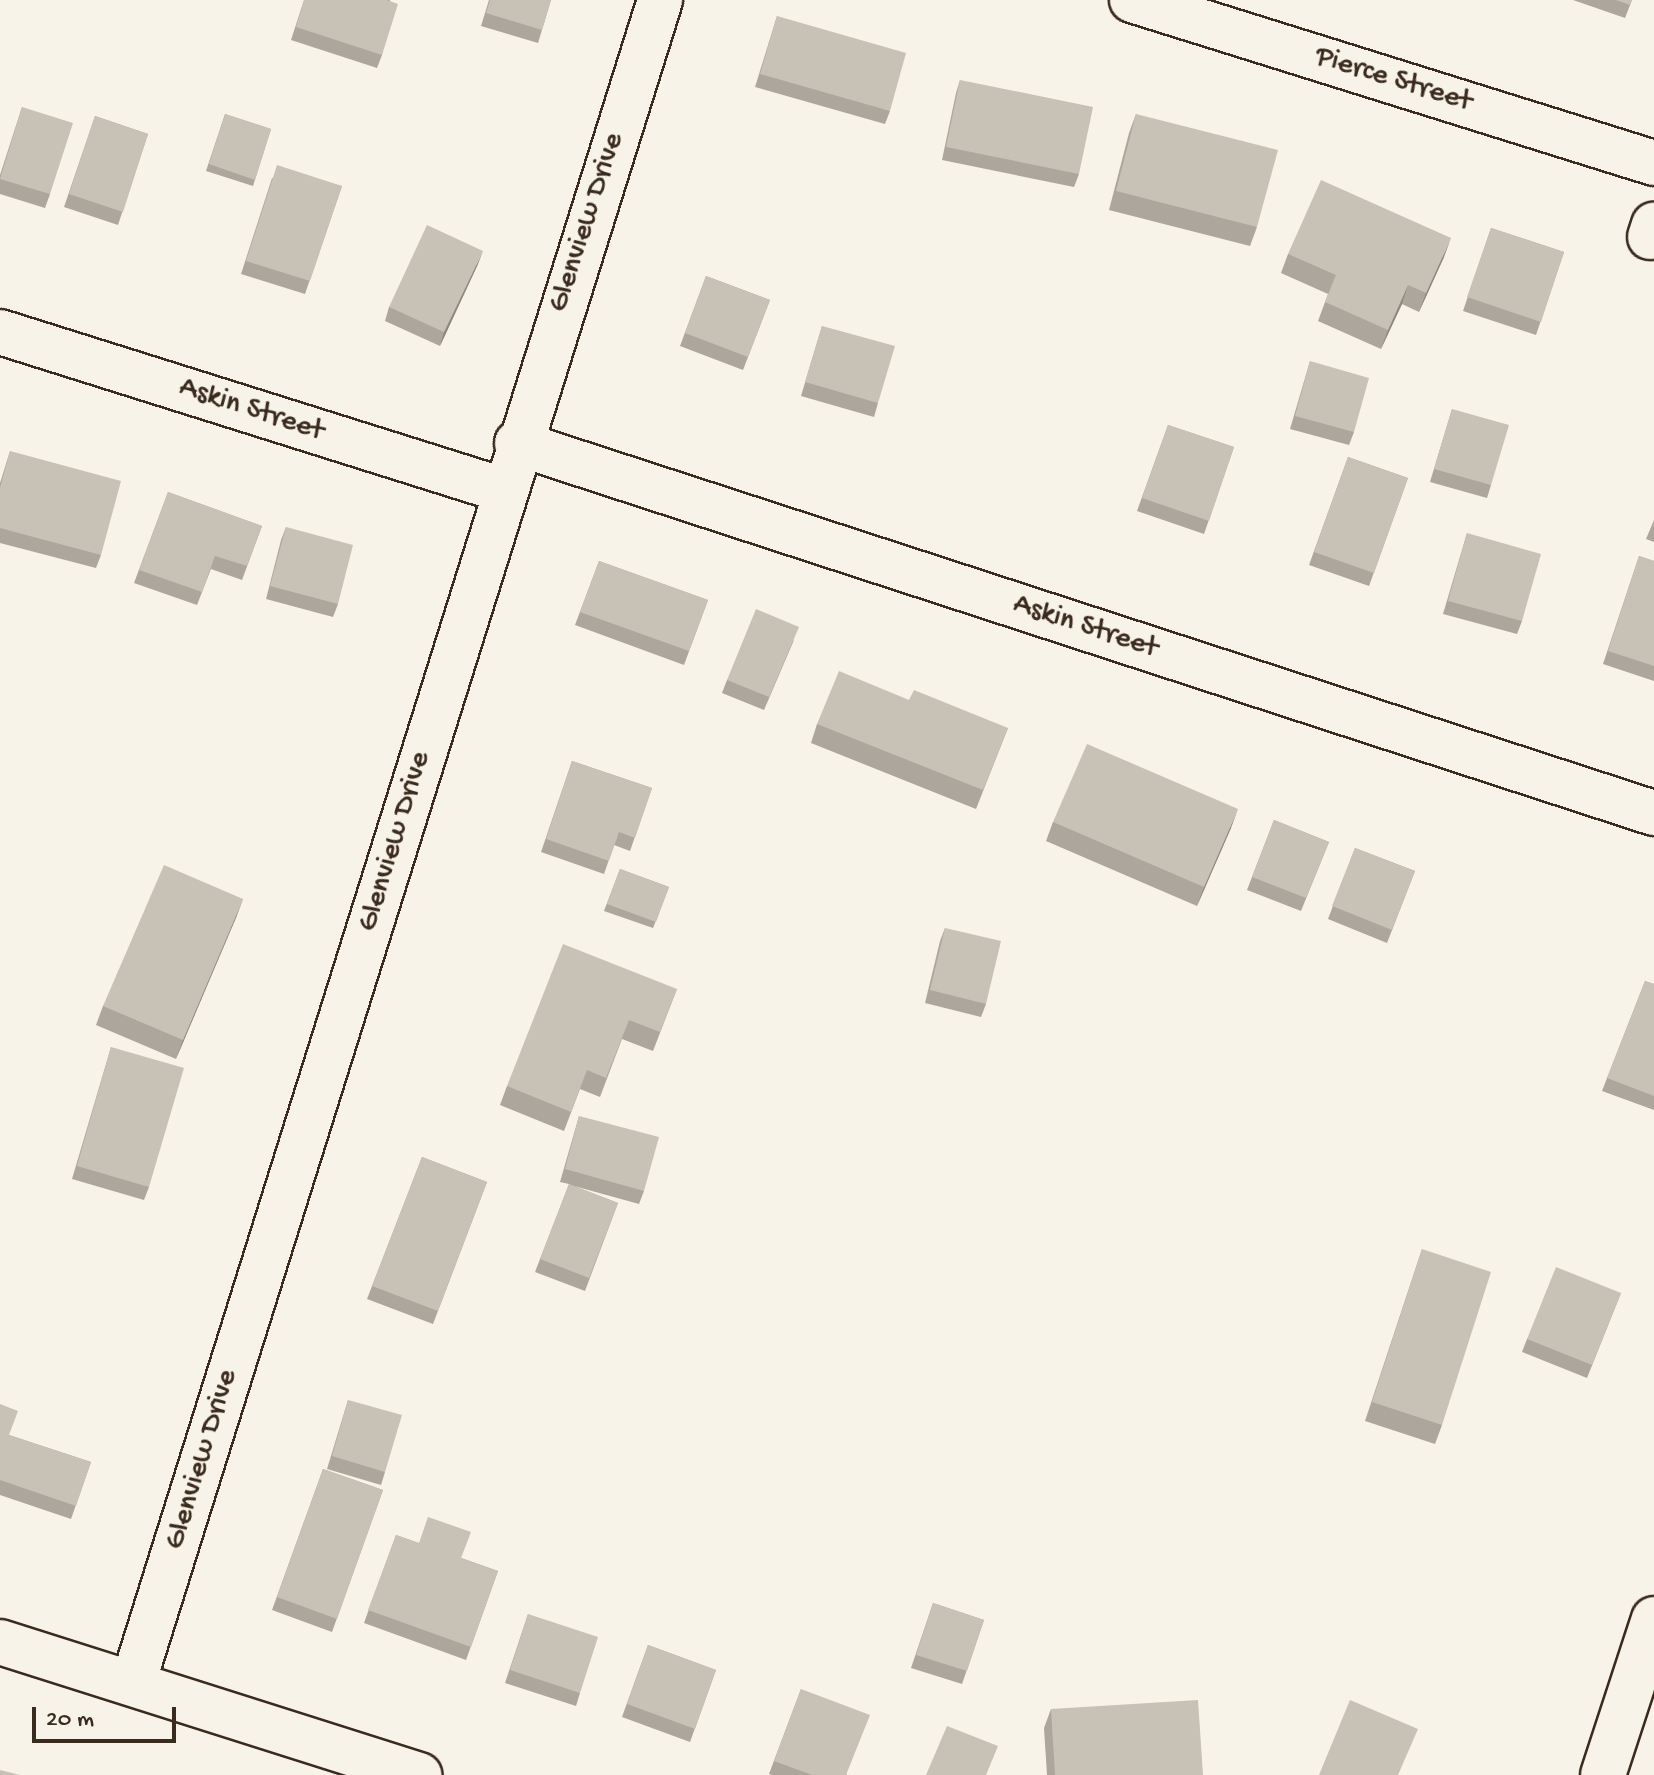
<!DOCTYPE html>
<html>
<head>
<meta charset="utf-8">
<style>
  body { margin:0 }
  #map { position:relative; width:1654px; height:1775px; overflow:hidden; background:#f7f3e8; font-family:"Gochi Hand",sans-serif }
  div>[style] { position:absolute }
  .roads { filter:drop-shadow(2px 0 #3b2a1e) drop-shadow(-2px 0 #3b2a1e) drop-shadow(0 2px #3b2a1e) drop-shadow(0 -2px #3b2a1e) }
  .street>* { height:44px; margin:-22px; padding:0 22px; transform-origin:22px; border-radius:22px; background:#f7f3e8 }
  .highway>* { height:44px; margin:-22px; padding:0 22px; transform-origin:22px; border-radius:22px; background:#f7f3e8 }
  .wall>* { inset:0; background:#aca69d }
  .shaded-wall>* { inset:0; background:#8c877f }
  .building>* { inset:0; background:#c8c1b6 }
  span { translate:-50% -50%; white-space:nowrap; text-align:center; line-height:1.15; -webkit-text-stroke:7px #f7f3e8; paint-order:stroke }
  .street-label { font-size:30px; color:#3b2a1e }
  .scale { position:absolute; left:32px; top:1707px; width:144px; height:36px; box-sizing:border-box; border:4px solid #3b2a1e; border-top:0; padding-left:10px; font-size:24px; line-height:28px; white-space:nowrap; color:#3b2a1e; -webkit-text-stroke:6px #f7f3e8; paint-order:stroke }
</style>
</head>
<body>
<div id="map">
  <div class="roads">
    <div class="street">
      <i style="left:1132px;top:0;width:547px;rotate:17.34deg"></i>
      <i style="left:1650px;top:237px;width:13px;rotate:-72deg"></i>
      <i style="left:0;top:332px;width:527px;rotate:17.44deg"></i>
      <i style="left:517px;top:443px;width:1196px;rotate:18.03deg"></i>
      <i style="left:0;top:1642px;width:440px;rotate:17.6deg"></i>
      <i style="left:133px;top:1683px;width:1764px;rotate:-72.61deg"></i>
    </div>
    <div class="highway">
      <i style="left:1603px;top:1775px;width:164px;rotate:-71.9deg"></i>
    </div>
  </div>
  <div class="wall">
    <i style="clip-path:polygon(304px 0,390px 0,382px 55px,377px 68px,291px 40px)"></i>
    <i style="clip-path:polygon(489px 0,551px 0,538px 43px,481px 26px)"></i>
    <i style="clip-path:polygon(1573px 0,1632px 0,1625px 18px)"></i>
    <i style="clip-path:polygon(777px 16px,890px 111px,885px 124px,755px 87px)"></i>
    <i style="clip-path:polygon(960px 80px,1079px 174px,1074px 187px,942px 160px,956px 93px)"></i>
    <i style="clip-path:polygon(22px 107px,50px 194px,45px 208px,0 194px,0 175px)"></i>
    <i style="clip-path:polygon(225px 114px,271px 129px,253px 186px,206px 171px)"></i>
    <i style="clip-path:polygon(1136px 114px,1257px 227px,1250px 246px,1109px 210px,1129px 133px)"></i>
    <i style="clip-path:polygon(95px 116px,148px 134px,118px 225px,64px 207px)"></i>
    <i style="clip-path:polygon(272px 178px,342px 186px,305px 294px,241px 274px)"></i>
    <i style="clip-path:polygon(1491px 228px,1564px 252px,1536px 335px,1463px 311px)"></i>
    <i style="clip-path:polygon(1288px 254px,1444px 257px,1419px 312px,1402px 304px,1381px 349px,1318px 321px,1328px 294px,1281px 273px)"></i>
    <i style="clip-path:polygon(478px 264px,440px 346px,385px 321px,389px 307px)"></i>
    <i style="clip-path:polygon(706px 276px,770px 300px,743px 370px,680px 346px)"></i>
    <i style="clip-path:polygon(822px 326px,878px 403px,874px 417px,801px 396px)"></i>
    <i style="clip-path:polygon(1310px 361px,1354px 432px,1349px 445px,1290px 429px)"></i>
    <i style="clip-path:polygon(1452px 409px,1491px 485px,1487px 498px,1430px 482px)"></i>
    <i style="clip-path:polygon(1168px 425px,1234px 447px,1204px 534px,1137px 511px)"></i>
    <i style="clip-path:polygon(10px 451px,101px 555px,96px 568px,0 543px,0 483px)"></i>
    <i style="clip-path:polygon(1348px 457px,1408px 478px,1369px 586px,1309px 565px)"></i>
    <i style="clip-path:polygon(168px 492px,262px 526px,242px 580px,211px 569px,197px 605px,134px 583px)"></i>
    <i style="clip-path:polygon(1654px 520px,1654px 542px,1646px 539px)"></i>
    <i style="clip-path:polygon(286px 527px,338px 604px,333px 617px,266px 599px,281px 540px)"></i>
    <i style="clip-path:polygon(1467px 533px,1522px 621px,1517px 634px,1443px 614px)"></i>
    <i style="clip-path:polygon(1639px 556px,1654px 561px,1654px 681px,1603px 664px)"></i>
    <i style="clip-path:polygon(599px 561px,708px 600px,684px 665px,575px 625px)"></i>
    <i style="clip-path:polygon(794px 640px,764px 710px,722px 693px,727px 680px)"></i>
    <i style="clip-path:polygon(817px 724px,1008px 728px,976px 809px,811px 743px)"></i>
    <i style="clip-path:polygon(572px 761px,652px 788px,630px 851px,614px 845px,604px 874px,541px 852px)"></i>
    <i style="clip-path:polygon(1274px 820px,1329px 842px,1301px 911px,1247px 890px)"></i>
    <i style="clip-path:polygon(1053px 822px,1231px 828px,1197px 906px,1046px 841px)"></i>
    <i style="clip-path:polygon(1355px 848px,1415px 871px,1387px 943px,1328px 919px)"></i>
    <i style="clip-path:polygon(620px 869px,669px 887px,653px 928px,604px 911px)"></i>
    <i style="clip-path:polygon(243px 899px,176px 1059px,96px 1025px,103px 1006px)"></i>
    <i style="clip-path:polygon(945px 928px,986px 1004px,981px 1017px,925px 1003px,940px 941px)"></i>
    <i style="clip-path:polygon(1645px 981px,1654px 984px,1654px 1110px,1602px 1091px)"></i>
    <i style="clip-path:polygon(677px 989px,653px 1051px,622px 1039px,600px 1097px,580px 1089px,564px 1131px,500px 1105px,507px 1086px)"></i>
    <i style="clip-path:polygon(111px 1047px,149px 1187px,144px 1200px,72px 1179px)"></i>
    <i style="clip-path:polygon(579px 1116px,644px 1191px,639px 1204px,574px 1186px,618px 1203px,585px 1291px,535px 1272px,569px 1184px,560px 1182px)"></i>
    <i style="clip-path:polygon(422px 1157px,487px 1182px,433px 1324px,367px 1299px)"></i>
    <i style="clip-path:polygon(1422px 1249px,1442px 1425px,1435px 1444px,1365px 1421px)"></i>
    <i style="clip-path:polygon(1621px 1293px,1587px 1378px,1522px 1352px,1527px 1339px)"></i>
    <i style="clip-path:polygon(348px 1400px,385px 1472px,381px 1485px,327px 1469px)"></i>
    <i style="clip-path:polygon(0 1404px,9px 1435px,91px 1462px,71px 1519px,0 1495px)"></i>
    <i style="clip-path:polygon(323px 1469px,383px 1490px,332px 1632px,272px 1610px)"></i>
    <i style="clip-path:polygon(396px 1535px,498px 1571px,466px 1660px,364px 1623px)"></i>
    <i style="clip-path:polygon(933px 1603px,984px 1620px,962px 1684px,911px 1668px)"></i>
    <i style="clip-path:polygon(528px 1614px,580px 1693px,576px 1706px,505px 1683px)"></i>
    <i style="clip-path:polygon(648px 1645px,716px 1670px,690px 1742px,622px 1717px)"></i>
    <i style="clip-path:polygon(801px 1689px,847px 1775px,772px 1775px,769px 1774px)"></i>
    <i style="clip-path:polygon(1051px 1709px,1203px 1775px,1047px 1775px,1044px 1728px)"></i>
  </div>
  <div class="shaded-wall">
    <i style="clip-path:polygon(1451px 238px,1444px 257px,1419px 312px,1426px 293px)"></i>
    <i style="clip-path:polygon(483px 251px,478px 264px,440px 346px,444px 332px)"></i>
    <i style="clip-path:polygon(1408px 285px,1402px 304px,1381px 349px,1388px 330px)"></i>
    <i style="clip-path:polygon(1238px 809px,1231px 828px,1197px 906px,1204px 887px)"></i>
    <i style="clip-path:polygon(243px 899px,236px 918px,176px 1059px,183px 1040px)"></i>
  </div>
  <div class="building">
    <i style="clip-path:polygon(304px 0,387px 0,398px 4px,382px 55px,296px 27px)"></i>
    <i style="clip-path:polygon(490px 0,551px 0,542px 30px,486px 13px)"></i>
    <i style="clip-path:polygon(1616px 0,1632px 0,1630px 5px)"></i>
    <i style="clip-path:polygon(777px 16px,906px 53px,890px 111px,760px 74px)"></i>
    <i style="clip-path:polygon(960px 80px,1093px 107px,1079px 174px,946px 147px)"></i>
    <i style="clip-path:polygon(22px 107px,73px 123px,50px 194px,0 179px)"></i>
    <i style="clip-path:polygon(225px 114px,271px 129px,255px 180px,209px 164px)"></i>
    <i style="clip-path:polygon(1136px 114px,1278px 150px,1257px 227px,1116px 191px)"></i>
    <i style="clip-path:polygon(95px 116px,148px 134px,123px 212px,69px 194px)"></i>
    <i style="clip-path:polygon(277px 165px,342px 186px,310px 281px,246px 261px)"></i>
    <i style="clip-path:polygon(1321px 180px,1451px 238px,1426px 293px,1408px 285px,1388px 330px,1325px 302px,1336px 275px,1288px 254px)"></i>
    <i style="clip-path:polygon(427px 225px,483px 251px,444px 332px,389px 307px)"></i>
    <i style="clip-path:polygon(1491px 228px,1564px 252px,1541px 322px,1467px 297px)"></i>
    <i style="clip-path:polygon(706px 276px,770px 300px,748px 357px,685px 333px)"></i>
    <i style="clip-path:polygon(822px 326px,895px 346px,878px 403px,805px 382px)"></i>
    <i style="clip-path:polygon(1310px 361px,1369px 378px,1354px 432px,1295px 416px)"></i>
    <i style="clip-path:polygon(1452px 409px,1509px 425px,1491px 485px,1434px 469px)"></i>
    <i style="clip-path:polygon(1168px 425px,1234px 447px,1209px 521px,1142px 498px)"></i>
    <i style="clip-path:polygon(10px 451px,121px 481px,101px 555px,0 528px,0 488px)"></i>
    <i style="clip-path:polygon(1348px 457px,1408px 478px,1374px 573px,1314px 552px)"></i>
    <i style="clip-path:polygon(168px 492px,262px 526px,247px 566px,215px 556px,202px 592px,139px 570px)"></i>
    <i style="clip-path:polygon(286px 527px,353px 545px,338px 604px,270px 586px)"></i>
    <i style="clip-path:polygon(1467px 533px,1541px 554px,1522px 621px,1448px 601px)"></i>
    <i style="clip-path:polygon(1639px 556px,1654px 561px,1654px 666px,1608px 651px)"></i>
    <i style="clip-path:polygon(599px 561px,708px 600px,689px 651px,580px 612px)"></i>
    <i style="clip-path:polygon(756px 609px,799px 627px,769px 697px,727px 680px)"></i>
    <i style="clip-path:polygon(839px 671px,909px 700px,914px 690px,1008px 728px,983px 790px,817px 724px)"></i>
    <i style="clip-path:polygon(1087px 744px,1238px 809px,1204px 887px,1053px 822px)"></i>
    <i style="clip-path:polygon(572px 761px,652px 788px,635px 838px,619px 832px,609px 861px,546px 839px)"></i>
    <i style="clip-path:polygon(1274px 820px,1329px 842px,1306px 898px,1252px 877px)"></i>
    <i style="clip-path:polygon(1355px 848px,1415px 871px,1392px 930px,1332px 906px)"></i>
    <i style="clip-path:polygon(164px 865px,243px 899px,183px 1040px,103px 1006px)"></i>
    <i style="clip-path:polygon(620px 869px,669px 887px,656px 922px,607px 904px)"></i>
    <i style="clip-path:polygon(945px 928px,1001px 941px,986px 1004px,930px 990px)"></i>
    <i style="clip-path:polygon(563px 944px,677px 989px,660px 1032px,629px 1020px,606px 1078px,587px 1070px,571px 1112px,507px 1086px)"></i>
    <i style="clip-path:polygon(1645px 981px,1654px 984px,1654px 1096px,1607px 1078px)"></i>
    <i style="clip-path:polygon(111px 1047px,184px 1068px,149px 1187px,77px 1166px)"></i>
    <i style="clip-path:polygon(579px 1116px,659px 1137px,644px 1191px,565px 1169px)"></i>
    <i style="clip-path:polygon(422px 1157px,487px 1182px,438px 1311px,372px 1286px)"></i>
    <i style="clip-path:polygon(569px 1184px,618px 1203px,589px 1278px,540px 1259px)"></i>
    <i style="clip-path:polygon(1422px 1249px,1491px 1272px,1442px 1425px,1372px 1402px)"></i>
    <i style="clip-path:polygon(1556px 1267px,1621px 1293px,1592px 1365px,1527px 1339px)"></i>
    <i style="clip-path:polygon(348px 1400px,402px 1415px,385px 1472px,332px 1456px)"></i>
    <i style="clip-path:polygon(0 1404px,18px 1411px,9px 1435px,91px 1462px,76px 1506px,0 1480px)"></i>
    <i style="clip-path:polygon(323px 1469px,383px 1490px,337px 1619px,277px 1597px)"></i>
    <i style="clip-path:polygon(428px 1517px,471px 1532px,461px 1558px,498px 1571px,471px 1647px,368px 1610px,396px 1535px,419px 1543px)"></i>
    <i style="clip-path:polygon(933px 1603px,984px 1620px,967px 1671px,916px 1655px)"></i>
    <i style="clip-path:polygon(528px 1614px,598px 1637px,580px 1693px,510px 1670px)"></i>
    <i style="clip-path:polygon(648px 1645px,716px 1670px,695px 1729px,627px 1704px)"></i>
    <i style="clip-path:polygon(801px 1689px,870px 1715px,846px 1775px,812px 1775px,774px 1761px)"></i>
    <i style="clip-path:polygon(1198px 1700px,1203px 1775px,1055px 1775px,1051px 1709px)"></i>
    <i style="clip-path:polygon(1350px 1700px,1418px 1729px,1398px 1775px,1319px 1775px)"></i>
    <i style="clip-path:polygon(947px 1726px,998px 1746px,986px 1775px,926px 1775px)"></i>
    <i style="clip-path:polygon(0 1770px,20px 1775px,0 1775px)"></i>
  </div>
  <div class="street-label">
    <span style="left:1393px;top:81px;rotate:17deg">Pierce Street</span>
    <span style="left:588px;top:223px;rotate:-72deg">Glenview Drive</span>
    <span style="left:251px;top:411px;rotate:18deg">Askin Street</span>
    <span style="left:1085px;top:628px;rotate:18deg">Askin Street</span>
    <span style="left:396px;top:842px;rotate:-73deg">Glenview Drive</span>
    <span style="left:203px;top:1460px;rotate:-73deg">Glenview Drive</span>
  </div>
  <div class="scale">20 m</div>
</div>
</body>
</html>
